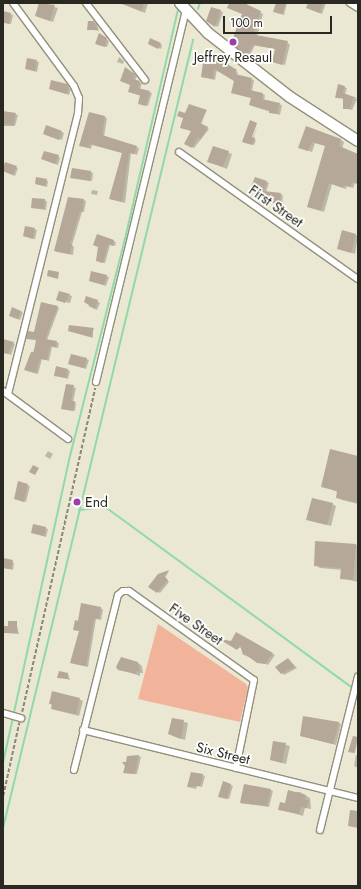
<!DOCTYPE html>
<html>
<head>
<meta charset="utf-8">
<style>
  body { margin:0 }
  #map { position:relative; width:361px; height:889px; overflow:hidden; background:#eae7d2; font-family:Jost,sans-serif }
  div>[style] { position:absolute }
  .green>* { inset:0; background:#f1b49a }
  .shadow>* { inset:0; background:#0003 }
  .stream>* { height:2px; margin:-1px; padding:0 1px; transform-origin:1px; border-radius:1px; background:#90daaa }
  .building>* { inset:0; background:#b5a898 }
  .path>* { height:1.5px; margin-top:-0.75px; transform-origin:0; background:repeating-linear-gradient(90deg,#898778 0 4px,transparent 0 6px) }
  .roads { filter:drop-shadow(1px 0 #928f7c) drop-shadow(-1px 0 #928f7c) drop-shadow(0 1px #928f7c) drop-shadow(0 -1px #928f7c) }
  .minor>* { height:6px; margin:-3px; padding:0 3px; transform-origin:3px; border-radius:3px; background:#fff }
  .primary>* { height:10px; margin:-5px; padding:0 5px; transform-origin:5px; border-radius:5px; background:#fff }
  .dots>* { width:11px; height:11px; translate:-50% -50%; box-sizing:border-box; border:2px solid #fff; border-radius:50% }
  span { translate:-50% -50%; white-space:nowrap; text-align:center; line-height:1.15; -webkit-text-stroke:3.5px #fff; paint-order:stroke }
  .poi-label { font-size:14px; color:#2a2921 }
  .left { translate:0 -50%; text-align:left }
  .street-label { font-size:14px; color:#2a2921 }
  .frame { position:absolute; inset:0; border:4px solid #2a2921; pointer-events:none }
  .scale { position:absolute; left:223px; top:16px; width:109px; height:18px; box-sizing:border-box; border:2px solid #2a2921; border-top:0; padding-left:5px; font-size:12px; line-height:14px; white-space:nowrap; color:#2a2921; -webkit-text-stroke:3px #fff; paint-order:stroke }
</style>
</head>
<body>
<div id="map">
  <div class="green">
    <i style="clip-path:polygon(158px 624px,246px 684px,248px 688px,240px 722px,138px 699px)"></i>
  </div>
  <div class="shadow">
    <i style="clip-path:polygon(40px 3px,58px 8px,53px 22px,36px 16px)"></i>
    <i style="clip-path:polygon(131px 3px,148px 3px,145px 13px,130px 7px)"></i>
    <i style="clip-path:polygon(230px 3px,241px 3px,263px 14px,257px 36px,290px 44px,285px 65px,273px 62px,276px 49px,255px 45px,250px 55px,232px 42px,243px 14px)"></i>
    <i style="clip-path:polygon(277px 3px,287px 3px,284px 15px,277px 13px)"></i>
    <i style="clip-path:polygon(309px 3px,326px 3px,322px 14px,309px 9px)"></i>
    <i style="clip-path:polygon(212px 8px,223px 12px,218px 27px,207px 21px)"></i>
    <i style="clip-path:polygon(3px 12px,13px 15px,11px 24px,3px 23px)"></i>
    <i style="clip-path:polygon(94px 22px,97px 24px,99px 31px,88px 29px)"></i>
    <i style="clip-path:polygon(100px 35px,109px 41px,107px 47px,99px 45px)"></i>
    <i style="clip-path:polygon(160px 44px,162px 45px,161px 49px,151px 45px)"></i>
    <i style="clip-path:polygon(217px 56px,238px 73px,237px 75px,254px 80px,252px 91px,265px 95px,264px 101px,282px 105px,280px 115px,252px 106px,250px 105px,252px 98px,232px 93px,235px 81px,217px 69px,215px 80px,202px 77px)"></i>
    <i style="clip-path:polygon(119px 57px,124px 61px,123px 64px,117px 62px)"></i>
    <i style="clip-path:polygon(28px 59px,39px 62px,37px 72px,26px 69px)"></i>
    <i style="clip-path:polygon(126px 69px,137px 76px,135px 81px,142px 83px,140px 90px,152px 93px,148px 106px,141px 104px,141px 96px,129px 92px,131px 85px)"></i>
    <i style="clip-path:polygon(344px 87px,347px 88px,345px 94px,357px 99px,352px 110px,344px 108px,344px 99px,337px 98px)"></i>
    <i style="clip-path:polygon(69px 88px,71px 89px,69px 95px,50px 89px)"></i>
    <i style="clip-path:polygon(206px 111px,201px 125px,209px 129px,194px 148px,185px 143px,192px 131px,184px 118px,186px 114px)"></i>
    <i style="clip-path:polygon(3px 112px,18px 115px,15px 126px,4px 126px,3px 128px)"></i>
    <i style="clip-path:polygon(104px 117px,107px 118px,104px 137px,139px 148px,137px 155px,131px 153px,125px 203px,111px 199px,123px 153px,92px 145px,91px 149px,80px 145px)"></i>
    <i style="clip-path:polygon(258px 124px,253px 139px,256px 140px,254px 145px,245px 142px,251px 142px)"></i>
    <i style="clip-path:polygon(47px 126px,64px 133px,62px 140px,46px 135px)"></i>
    <i style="clip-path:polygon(306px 127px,341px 140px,344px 142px,342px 149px,358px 155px,358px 184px,355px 183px,353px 188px,347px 186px,346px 189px,332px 184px,324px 212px,308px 206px,326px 146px,315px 143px,312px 152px,303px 149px)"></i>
    <i style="clip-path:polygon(214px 147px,232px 154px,227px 169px,212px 163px)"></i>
    <i style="clip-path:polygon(58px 156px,60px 158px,58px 165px,45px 160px)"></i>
    <i style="clip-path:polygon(3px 164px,18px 168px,15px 176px,3px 171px)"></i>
    <i style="clip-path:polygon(91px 172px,93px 173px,92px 181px,74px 178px)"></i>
    <i style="clip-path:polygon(256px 178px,269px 183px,266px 192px,283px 195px,282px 204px,273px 203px,272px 197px,254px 190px)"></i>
    <i style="clip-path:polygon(46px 180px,48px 181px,47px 187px,36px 184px)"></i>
    <i style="clip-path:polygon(92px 190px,98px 191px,97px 195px,91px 194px)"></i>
    <i style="clip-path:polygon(45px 200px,47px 202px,46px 210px,32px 208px)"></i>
    <i style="clip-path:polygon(84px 200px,86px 201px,84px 212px,82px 212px,72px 245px,74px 247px,73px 255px,57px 252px,55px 251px)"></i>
    <i style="clip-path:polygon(26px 227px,37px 230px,35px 239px,24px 236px)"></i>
    <i style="clip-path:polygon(343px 231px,358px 236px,355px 254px,338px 248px)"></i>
    <i style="clip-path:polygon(97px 236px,116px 242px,115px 246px,110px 245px,105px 263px,99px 262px)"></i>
    <i style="clip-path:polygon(106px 276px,109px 277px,106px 286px,90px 281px)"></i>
    <i style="clip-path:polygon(60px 292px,72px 296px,70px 303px,57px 300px)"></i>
    <i style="clip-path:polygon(97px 301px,100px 303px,97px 310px,88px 306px)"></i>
    <i style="clip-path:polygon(57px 307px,59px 308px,47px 340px,59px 343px,58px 348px,52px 347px,49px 361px,42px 359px,38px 374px,27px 371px,37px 340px,28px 338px)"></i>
    <i style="clip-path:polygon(21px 311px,23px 313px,20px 320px,12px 317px)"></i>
    <i style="clip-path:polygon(93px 329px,93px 338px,69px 331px)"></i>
    <i style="clip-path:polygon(3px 340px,15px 344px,11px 355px,3px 352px)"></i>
    <i style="clip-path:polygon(86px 359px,89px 360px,86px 369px,69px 364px)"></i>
    <i style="clip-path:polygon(68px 370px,70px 371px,68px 379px,58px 376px)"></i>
    <i style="clip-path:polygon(67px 385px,76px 388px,73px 402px,76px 403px,75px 411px,65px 409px)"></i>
    <i style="clip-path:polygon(48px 451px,53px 454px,50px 459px,45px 456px)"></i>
    <i style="clip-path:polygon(358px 457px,358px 504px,342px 500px,337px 497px,338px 492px,322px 486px)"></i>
    <i style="clip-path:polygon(19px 483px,30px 486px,26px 502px,15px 499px)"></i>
    <i style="clip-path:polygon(332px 504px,336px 506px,331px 526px,307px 519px)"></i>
    <i style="clip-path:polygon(34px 525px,48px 529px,46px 537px,32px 533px)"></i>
    <i style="clip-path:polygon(356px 545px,358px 546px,358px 582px,341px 578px,342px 570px,320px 568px,315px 565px)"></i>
    <i style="clip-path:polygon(3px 559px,14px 563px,13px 570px,3px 568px)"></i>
    <i style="clip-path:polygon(169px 571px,165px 578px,169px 582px,160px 593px,150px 587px,159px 575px)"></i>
    <i style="clip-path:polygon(101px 608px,103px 610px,101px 620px,96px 619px,88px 667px,74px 664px,72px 663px,80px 631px,74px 630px,79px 622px)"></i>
    <i style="clip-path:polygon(16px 622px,19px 634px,5px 633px,9px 627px)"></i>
    <i style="clip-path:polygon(237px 633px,275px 655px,268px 665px,244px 655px,242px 647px,237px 649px,231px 642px)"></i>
    <i style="clip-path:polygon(288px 659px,297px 668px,284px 675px,276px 667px)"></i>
    <i style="clip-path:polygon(138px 663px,142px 666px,143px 673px,140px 673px,140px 676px,120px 669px)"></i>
    <i style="clip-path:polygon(68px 674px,70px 680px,59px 677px)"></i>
    <i style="clip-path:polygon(79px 699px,83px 701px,79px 716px,55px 710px,50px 703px)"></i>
    <i style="clip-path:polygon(173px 719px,188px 723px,185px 740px,173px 736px)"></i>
    <i style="clip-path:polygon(339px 723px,341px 724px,336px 745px,301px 736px)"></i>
    <i style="clip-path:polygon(354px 737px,358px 738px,355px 753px,350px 751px)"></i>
    <i style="clip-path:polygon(274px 742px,290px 746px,286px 764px,271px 760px)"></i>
    <i style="clip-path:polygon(356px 755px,358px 755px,358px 768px,354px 766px)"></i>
    <i style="clip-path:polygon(139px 756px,141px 757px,137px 774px,124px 773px,127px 763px)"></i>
    <i style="clip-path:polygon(203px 775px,205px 776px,202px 787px,197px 786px,196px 789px,188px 787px)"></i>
    <i style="clip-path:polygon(224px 782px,233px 786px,229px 799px,222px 797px)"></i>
    <i style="clip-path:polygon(271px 790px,273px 791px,269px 807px,241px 803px)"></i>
    <i style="clip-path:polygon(288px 792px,300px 792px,310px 798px,311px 809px,305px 808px,303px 816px,279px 809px,286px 804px)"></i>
  </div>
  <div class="stream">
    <i style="left:198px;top:9px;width:6px;rotate:-72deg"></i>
    <i style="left:79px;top:510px;width:24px;rotate:-7deg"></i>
    <i style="left:103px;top:507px;width:5px;rotate:22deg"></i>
    <i style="left:108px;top:509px;width:310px;rotate:36.2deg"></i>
    <i style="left:3px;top:763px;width:310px;rotate:-77.7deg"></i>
    <i style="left:69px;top:460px;width:228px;rotate:-75.8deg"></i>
    <i style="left:125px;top:239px;width:239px;rotate:-77deg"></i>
    <i style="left:3px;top:828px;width:811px;rotate:-76.44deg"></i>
  </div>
  <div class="building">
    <i style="clip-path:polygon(39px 3px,55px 5px,50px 21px,35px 16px)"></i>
    <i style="clip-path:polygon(119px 3px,144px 3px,141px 11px)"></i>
    <i style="clip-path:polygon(229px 3px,244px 3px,261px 11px,254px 32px,256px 35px,288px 41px,282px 65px,272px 62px,275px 49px,253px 45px,247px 55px,231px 43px,242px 14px,227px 8px)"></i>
    <i style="clip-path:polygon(276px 3px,286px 3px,282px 14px,273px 12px)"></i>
    <i style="clip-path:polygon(308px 3px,323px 3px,320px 13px,306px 8px)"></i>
    <i style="clip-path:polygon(211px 7px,221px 10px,215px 27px,206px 21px)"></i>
    <i style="clip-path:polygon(3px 11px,11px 13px,9px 24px,3px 22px)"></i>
    <i style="clip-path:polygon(88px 21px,94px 21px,98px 30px,87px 30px)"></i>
    <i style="clip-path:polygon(99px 33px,107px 38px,105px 47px,95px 44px)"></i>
    <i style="clip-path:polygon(150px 38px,161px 43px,158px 49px,148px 44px)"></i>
    <i style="clip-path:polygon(217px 55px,216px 57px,237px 70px,235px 74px,252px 78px,250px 90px,263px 93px,262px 99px,280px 103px,277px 114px,269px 113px,269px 110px,249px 105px,251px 98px,231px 93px,234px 81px,214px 69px,213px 79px,201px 77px,203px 63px,209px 64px)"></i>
    <i style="clip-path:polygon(27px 58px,37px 60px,35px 71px,25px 69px)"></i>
    <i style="clip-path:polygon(125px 67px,135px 74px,133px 79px,140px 81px,138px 88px,150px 91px,146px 106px,138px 104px,140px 95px,128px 92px,130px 85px,120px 81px)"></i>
    <i style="clip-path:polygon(51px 80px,67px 84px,69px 87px,67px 94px,49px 89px)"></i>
    <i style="clip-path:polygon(338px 84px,345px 86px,343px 93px,357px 98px,353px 98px,350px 109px,343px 109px,343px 98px,335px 98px)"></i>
    <i style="clip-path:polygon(189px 104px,207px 110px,200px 123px,208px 127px,201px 139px,198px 137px,192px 148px,184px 144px,191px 131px,180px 128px,183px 118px,177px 116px,179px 111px,185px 113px)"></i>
    <i style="clip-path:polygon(3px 111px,16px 113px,13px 125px,4px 124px)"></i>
    <i style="clip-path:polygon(89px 112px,105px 116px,102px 135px,137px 146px,134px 154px,129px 153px,122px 202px,109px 199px,122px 153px,90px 144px,89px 148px,79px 146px)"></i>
    <i style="clip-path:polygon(250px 120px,257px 123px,252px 137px,255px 138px,252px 145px,242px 142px)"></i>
    <i style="clip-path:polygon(46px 125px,62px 131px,59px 140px,43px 134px)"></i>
    <i style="clip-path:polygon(306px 126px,341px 139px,339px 146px,358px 154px,358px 184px,352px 182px,350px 187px,344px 185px,343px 188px,329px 183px,321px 211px,307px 207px,325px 146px,312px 142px,308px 151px,298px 148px)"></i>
    <i style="clip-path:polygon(213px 146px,229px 151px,223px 167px,207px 162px)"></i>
    <i style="clip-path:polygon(44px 151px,59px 155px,55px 164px,41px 159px)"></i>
    <i style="clip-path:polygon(5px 162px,17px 166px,13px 175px,3px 171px)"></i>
    <i style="clip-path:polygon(72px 168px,91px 171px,90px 181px,70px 178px)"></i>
    <i style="clip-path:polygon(36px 177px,47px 179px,45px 186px,35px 184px)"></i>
    <i style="clip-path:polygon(255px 177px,267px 181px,264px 191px,281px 193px,280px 204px,270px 202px,271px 197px,250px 189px)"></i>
    <i style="clip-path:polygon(68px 197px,84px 199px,82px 212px,80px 211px,70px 244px,72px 244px,70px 254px,54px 251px)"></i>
    <i style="clip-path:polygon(32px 198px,45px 199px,44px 209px,31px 208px)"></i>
    <i style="clip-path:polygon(25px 226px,35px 228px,33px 239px,23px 236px)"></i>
    <i style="clip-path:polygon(342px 230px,356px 234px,351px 253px,337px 249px)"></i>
    <i style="clip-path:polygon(97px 234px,114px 240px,113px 246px,108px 244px,103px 263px,96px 261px,98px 247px,93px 245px)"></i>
    <i style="clip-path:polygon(48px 270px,59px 272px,58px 279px,47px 276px)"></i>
    <i style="clip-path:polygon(91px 271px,107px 275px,104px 285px,89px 281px)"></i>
    <i style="clip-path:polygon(59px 291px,70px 294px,65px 303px,56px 300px)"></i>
    <i style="clip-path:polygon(86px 296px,98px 300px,95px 309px,84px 302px)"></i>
    <i style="clip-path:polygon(41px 302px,58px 306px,45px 339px,57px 341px,56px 347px,50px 346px,47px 360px,40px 359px,36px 373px,24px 370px,31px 352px,34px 352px,36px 340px,26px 339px,28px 331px,34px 332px)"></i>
    <i style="clip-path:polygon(12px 307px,21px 311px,18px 319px,9px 316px)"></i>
    <i style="clip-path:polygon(69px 325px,94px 328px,91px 337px,68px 331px)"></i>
    <i style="clip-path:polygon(3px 339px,14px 342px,8px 354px,3px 353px)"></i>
    <i style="clip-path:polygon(71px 354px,87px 358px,84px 368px,68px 364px)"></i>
    <i style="clip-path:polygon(56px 366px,68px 369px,66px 378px,54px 376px)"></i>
    <i style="clip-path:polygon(66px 384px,74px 385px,71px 401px,75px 401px,73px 411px,61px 409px)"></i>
    <i style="clip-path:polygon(330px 449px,358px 456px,358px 503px,336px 498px,337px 491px,321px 487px)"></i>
    <i style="clip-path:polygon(33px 465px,39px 468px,35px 475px,29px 472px)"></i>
    <i style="clip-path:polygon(18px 481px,28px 484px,24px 502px,14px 499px)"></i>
    <i style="clip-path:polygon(312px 498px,333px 503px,327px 525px,306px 520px)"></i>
    <i style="clip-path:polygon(33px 524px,46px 527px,44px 536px,31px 533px)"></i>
    <i style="clip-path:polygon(315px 541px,356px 544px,353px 580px,340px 579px,341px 568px,314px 566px)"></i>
    <i style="clip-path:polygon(3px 558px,13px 560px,11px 569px,3px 568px)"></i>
    <i style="clip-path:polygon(169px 570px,164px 576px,168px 580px,157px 593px,148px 587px,158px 574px)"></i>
    <i style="clip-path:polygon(81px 603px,101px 607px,99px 619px,94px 618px,86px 666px,70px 663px,79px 631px,73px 630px,75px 620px,78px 621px)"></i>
    <i style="clip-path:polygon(8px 621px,17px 621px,17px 633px,4px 633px,4px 626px,8px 626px)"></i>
    <i style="clip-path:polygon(236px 632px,273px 653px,265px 664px,257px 663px,245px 654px,243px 655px,240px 645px,237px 650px,219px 639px,231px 641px)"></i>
    <i style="clip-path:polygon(121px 657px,138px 662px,140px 672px,136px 671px,136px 674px,118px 670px,116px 667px)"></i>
    <i style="clip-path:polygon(288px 658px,295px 667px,281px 674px,275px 667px)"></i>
    <i style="clip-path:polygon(59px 671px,68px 673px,68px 679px,57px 678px)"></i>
    <i style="clip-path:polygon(52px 691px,80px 698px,76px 714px,51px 709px,52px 704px,49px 704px)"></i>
    <i style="clip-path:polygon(303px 716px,339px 722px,333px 744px,300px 736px)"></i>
    <i style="clip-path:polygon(172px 718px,184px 720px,181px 739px,168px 734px)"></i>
    <i style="clip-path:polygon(353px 736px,358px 737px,354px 753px,348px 752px)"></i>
    <i style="clip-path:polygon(273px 741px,286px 743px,282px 763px,270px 760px)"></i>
    <i style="clip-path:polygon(139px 755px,135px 774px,123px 773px,125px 766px,122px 762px,126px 762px,127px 756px)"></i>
    <i style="clip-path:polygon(191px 772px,203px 774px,200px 786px,187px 787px)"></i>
    <i style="clip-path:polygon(223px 781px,231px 784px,227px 799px,218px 797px)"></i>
    <i style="clip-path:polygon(244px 784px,271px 789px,267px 806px,240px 803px)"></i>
    <i style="clip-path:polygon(288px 790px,306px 795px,305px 800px,309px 800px,307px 808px,301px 807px,299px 814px,278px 810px,280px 802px,285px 803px)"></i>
    <i style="clip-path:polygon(350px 810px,358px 811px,358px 828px,348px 826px)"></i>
  </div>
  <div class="path">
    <i style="left:22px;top:712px;width:332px;rotate:-77.3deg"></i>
    <i style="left:3px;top:796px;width:75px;rotate:-77.6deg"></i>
  </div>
  <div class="roads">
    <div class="minor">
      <i style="left:86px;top:3px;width:97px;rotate:52.5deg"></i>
      <i style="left:350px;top:3px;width:9px;rotate:32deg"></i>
      <i style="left:179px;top:152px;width:219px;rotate:35.4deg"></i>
      <i style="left:96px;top:382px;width:382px;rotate:-76.4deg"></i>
      <i style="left:3px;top:391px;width:81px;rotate:36.4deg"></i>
      <i style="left:8px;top:394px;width:290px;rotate:-76deg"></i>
      <i style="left:78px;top:113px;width:15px;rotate:-86deg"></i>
      <i style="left:79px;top:98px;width:13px;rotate:-113deg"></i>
      <i style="left:74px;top:86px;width:103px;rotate:-126.3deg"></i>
      <i style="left:3px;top:713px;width:19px;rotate:16deg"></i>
      <i style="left:83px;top:730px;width:283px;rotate:13.9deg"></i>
      <i style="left:74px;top:770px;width:180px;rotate:-75.9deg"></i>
      <i style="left:118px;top:595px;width:6px;rotate:-39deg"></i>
      <i style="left:123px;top:591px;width:6px"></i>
      <i style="left:129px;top:591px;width:153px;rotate:35.5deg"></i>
      <i style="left:254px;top:680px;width:90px;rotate:101.6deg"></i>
      <i style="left:320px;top:830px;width:158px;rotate:-76.1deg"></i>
    </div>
    <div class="primary">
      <i style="left:180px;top:3px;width:41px;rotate:47deg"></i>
      <i style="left:208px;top:33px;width:104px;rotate:38deg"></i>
      <i style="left:290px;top:97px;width:81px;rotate:32.9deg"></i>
    </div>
  </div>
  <div class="dots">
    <i style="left:233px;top:42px;background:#9a3faa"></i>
    <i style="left:77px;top:502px;background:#9a3faa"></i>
  </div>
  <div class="poi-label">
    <span style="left:233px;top:57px">Jeffrey Resaul</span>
    <span class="left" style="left:85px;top:502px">End</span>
  </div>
  <div class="street-label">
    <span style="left:276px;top:206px;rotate:35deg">First Street</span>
    <span style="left:196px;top:624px;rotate:35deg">Five Street</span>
    <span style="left:223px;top:753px;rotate:14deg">Six Street</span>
  </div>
  <div class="frame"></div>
  <div class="scale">100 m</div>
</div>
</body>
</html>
